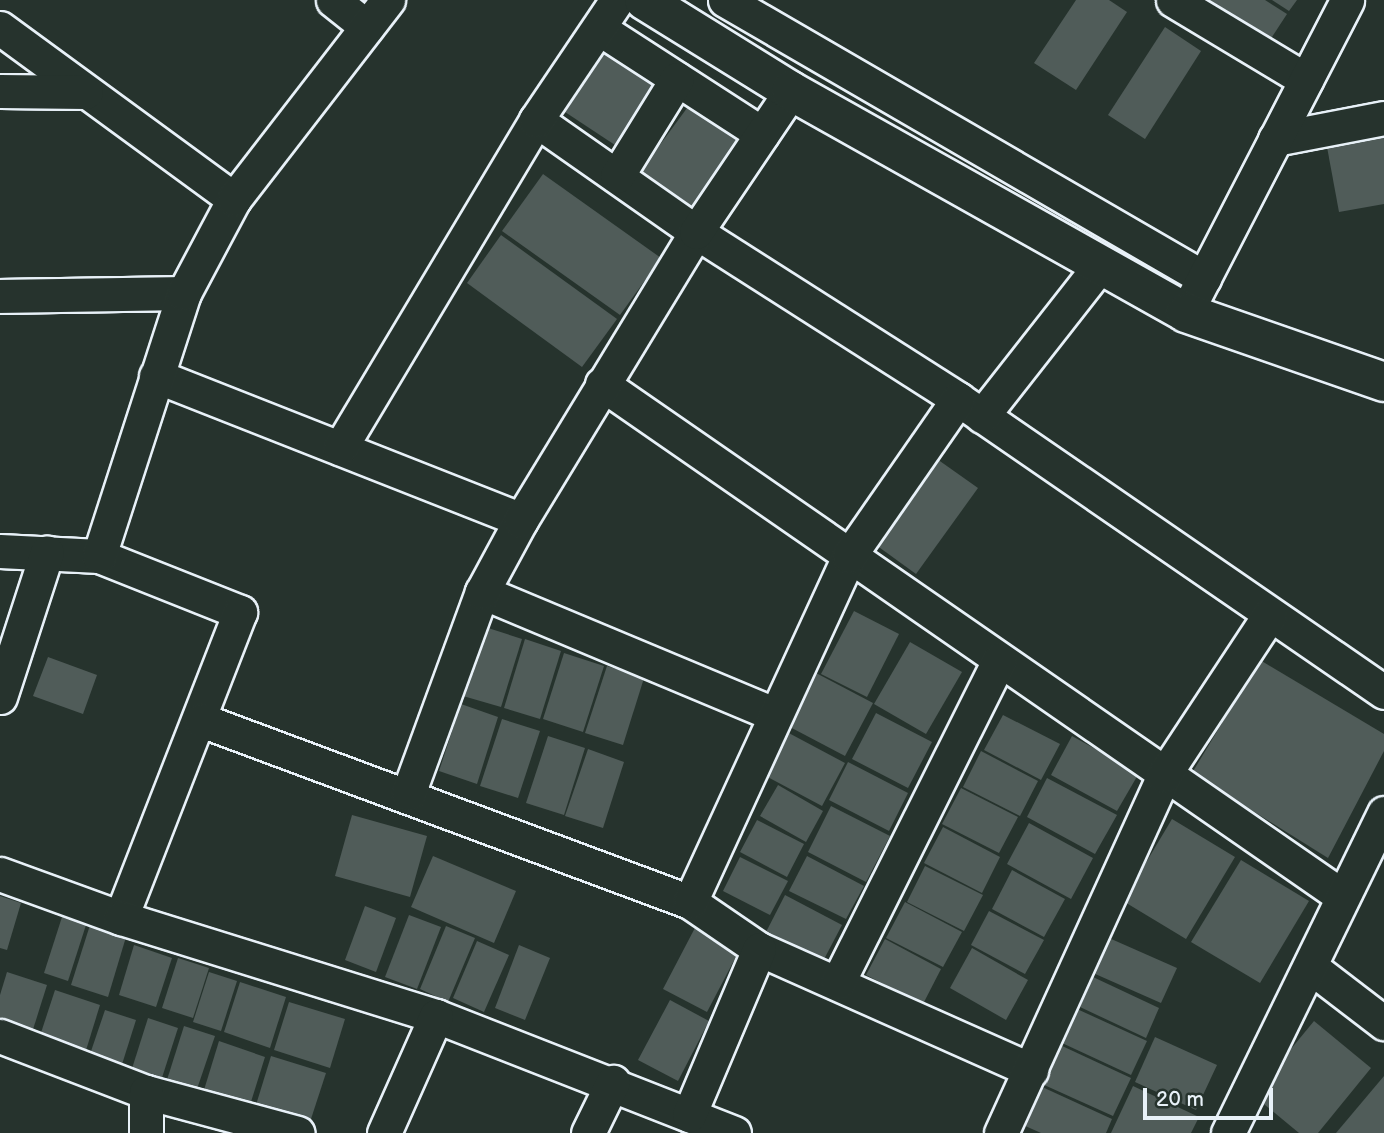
<!DOCTYPE html>
<html>
<head>
<meta charset="utf-8">
<style>
  body { margin:0 }
  #map { position:relative; width:1384px; height:1133px; overflow:hidden; background:#26332d; font-family:"Balsamiq Sans",sans-serif }
  div>[style] { position:absolute }
  .building>* { inset:0; background:#505c59 }
  .roads { filter:drop-shadow(2px 0 #e8f1f8) drop-shadow(-2px 0 #e8f1f8) drop-shadow(0 2px #e8f1f8) drop-shadow(0 -2px #e8f1f8) }
  .street>* { height:33px; margin:-16.5px; padding:0 16.5px; transform-origin:16.5px; border-radius:16.5px; background:#26332d }
  .secondary>* { height:38px; margin:-19px; padding:0 19px; transform-origin:19px; border-radius:19px; background:#26332d }
  span { translate:-50% -50%; white-space:nowrap; text-align:center; line-height:1.15; -webkit-text-stroke:5px #26332d; paint-order:stroke }
  .scale { position:absolute; left:1143px; top:1088px; width:130px; height:32px; box-sizing:border-box; border:4px solid #e8f1f8; border-top:0; padding-left:9px; font-size:21px; line-height:24px; white-space:nowrap; color:#e8f1f8; -webkit-text-stroke:5px #26332d; paint-order:stroke }
</style>
</head>
<body>
<div id="map">
  <div class="building">
    <i style="clip-path:polygon(1076px 0,1109px 0,1127px 12px,1076px 90px,1034px 63px)"></i>
    <i style="clip-path:polygon(1195px 0,1265px 0,1287px 14px,1266px 46px)"></i>
    <i style="clip-path:polygon(1272px 0,1297px 0,1289px 11px)"></i>
    <i style="clip-path:polygon(1165px 27px,1201px 51px,1145px 139px,1108px 115px)"></i>
    <i style="clip-path:polygon(605px 45px,664px 85px,621px 149px,562px 110px)"></i>
    <i style="clip-path:polygon(690px 104px,744px 143px,687px 219px,634px 180px)"></i>
    <i style="clip-path:polygon(1384px 137px,1384px 204px,1339px 212px,1327px 147px)"></i>
    <i style="clip-path:polygon(543px 174px,661px 258px,620px 315px,502px 231px)"></i>
    <i style="clip-path:polygon(501px 235px,617px 319px,582px 367px,467px 283px)"></i>
    <i style="clip-path:polygon(937px 459px,978px 488px,916px 574px,876px 545px)"></i>
    <i style="clip-path:polygon(854px 611px,899px 634px,867px 697px,821px 674px)"></i>
    <i style="clip-path:polygon(485px 627px,522px 639px,501px 707px,463px 696px)"></i>
    <i style="clip-path:polygon(525px 639px,561px 651px,540px 719px,504px 708px)"></i>
    <i style="clip-path:polygon(910px 642px,962px 672px,926px 734px,874px 704px)"></i>
    <i style="clip-path:polygon(564px 653px,604px 666px,583px 732px,543px 719px)"></i>
    <i style="clip-path:polygon(48px 657px,97px 675px,83px 714px,33px 696px)"></i>
    <i style="clip-path:polygon(1260px 660px,1384px 734px,1384px 751px,1328px 858px,1192px 773px)"></i>
    <i style="clip-path:polygon(607px 666px,644px 678px,623px 745px,585px 733px)"></i>
    <i style="clip-path:polygon(816px 673px,873px 703px,845px 756px,788px 726px)"></i>
    <i style="clip-path:polygon(461px 704px,498px 717px,477px 784px,439px 771px)"></i>
    <i style="clip-path:polygon(876px 713px,932px 742px,908px 788px,852px 759px)"></i>
    <i style="clip-path:polygon(1003px 715px,1060px 744px,1041px 780px,984px 750px)"></i>
    <i style="clip-path:polygon(502px 719px,540px 731px,518px 798px,480px 786px)"></i>
    <i style="clip-path:polygon(785px 731px,845px 763px,822px 806px,762px 774px)"></i>
    <i style="clip-path:polygon(548px 736px,585px 748px,564px 815px,526px 803px)"></i>
    <i style="clip-path:polygon(1072px 736px,1139px 773px,1117px 811px,1051px 775px)"></i>
    <i style="clip-path:polygon(588px 749px,624px 762px,603px 828px,565px 816px)"></i>
    <i style="clip-path:polygon(981px 751px,1038px 781px,1020px 816px,963px 787px)"></i>
    <i style="clip-path:polygon(848px 762px,908px 793px,889px 831px,829px 800px)"></i>
    <i style="clip-path:polygon(1047px 778px,1117px 815px,1095px 854px,1027px 817px)"></i>
    <i style="clip-path:polygon(778px 785px,823px 811px,806px 842px,760px 816px)"></i>
    <i style="clip-path:polygon(961px 788px,1018px 817px,999px 853px,942px 824px)"></i>
    <i style="clip-path:polygon(831px 806px,890px 836px,866px 882px,808px 852px)"></i>
    <i style="clip-path:polygon(352px 815px,427px 836px,410px 897px,335px 876px)"></i>
    <i style="clip-path:polygon(1172px 819px,1235px 857px,1186px 939px,1123px 901px)"></i>
    <i style="clip-path:polygon(757px 820px,804px 844px,787px 877px,740px 852px)"></i>
    <i style="clip-path:polygon(1029px 823px,1093px 858px,1071px 899px,1007px 864px)"></i>
    <i style="clip-path:polygon(943px 827px,1000px 857px,982px 893px,924px 863px)"></i>
    <i style="clip-path:polygon(433px 856px,516px 891px,494px 943px,411px 907px)"></i>
    <i style="clip-path:polygon(807px 856px,864px 886px,846px 919px,789px 891px)"></i>
    <i style="clip-path:polygon(740px 857px,788px 881px,770px 915px,723px 891px)"></i>
    <i style="clip-path:polygon(1241px 860px,1309px 901px,1260px 983px,1191px 942px)"></i>
    <i style="clip-path:polygon(925px 866px,983px 895px,964px 931px,907px 902px)"></i>
    <i style="clip-path:polygon(1012px 870px,1065px 899px,1044px 937px,992px 909px)"></i>
    <i style="clip-path:polygon(785px 895px,842px 925px,821px 965px,764px 936px)"></i>
    <i style="clip-path:polygon(0 896px,21px 903px,7px 950px,0 948px)"></i>
    <i style="clip-path:polygon(905px 902px,962px 932px,943px 967px,886px 938px)"></i>
    <i style="clip-path:polygon(365px 906px,396px 918px,376px 972px,345px 960px)"></i>
    <i style="clip-path:polygon(989px 911px,1044px 940px,1025px 974px,971px 945px)"></i>
    <i style="clip-path:polygon(409px 915px,441px 927px,417px 989px,385px 977px)"></i>
    <i style="clip-path:polygon(62px 917px,86px 925px,68px 981px,44px 973px)"></i>
    <i style="clip-path:polygon(697px 924px,741px 947px,707px 1012px,663px 989px)"></i>
    <i style="clip-path:polygon(90px 925px,126px 937px,108px 997px,71px 985px)"></i>
    <i style="clip-path:polygon(446px 926px,475px 938px,448px 1002px,420px 989px)"></i>
    <i style="clip-path:polygon(1109px 938px,1177px 968px,1161px 1003px,1093px 973px)"></i>
    <i style="clip-path:polygon(885px 939px,941px 969px,923px 1004px,866px 975px)"></i>
    <i style="clip-path:polygon(477px 941px,509px 955px,484px 1012px,453px 998px)"></i>
    <i style="clip-path:polygon(134px 945px,172px 958px,156px 1007px,119px 995px)"></i>
    <i style="clip-path:polygon(519px 945px,550px 958px,525px 1020px,495px 1008px)"></i>
    <i style="clip-path:polygon(972px 948px,1028px 980px,1006px 1020px,950px 988px)"></i>
    <i style="clip-path:polygon(178px 958px,209px 968px,193px 1018px,162px 1008px)"></i>
    <i style="clip-path:polygon(7px 972px,47px 985px,30px 1039px,0 1029px,0 995px)"></i>
    <i style="clip-path:polygon(209px 972px,237px 981px,221px 1031px,193px 1022px)"></i>
    <i style="clip-path:polygon(1093px 977px,1159px 1008px,1146px 1038px,1080px 1007px)"></i>
    <i style="clip-path:polygon(240px 982px,286px 997px,270px 1048px,224px 1032px)"></i>
    <i style="clip-path:polygon(55px 990px,100px 1005px,83px 1060px,37px 1045px)"></i>
    <i style="clip-path:polygon(670px 1000px,709px 1021px,678px 1081px,638px 1060px)"></i>
    <i style="clip-path:polygon(289px 1002px,345px 1019px,330px 1068px,274px 1050px)"></i>
    <i style="clip-path:polygon(1077px 1009px,1147px 1041px,1131px 1075px,1062px 1043px)"></i>
    <i style="clip-path:polygon(105px 1010px,136px 1020px,118px 1077px,86px 1066px)"></i>
    <i style="clip-path:polygon(148px 1018px,178px 1028px,159px 1087px,129px 1078px)"></i>
    <i style="clip-path:polygon(1314px 1021px,1371px 1068px,1318px 1133px,1299px 1133px,1253px 1095px)"></i>
    <i style="clip-path:polygon(184px 1026px,215px 1036px,196px 1092px,166px 1083px)"></i>
    <i style="clip-path:polygon(1155px 1037px,1217px 1065px,1196px 1110px,1135px 1082px)"></i>
    <i style="clip-path:polygon(219px 1041px,265px 1057px,250px 1105px,204px 1090px)"></i>
    <i style="clip-path:polygon(1060px 1045px,1131px 1078px,1113px 1116px,1042px 1084px)"></i>
    <i style="clip-path:polygon(271px 1056px,326px 1073px,310px 1122px,256px 1105px)"></i>
    <i style="clip-path:polygon(1384px 1076px,1384px 1133px,1336px 1133px)"></i>
    <i style="clip-path:polygon(1040px 1086px,1112px 1119px,1106px 1133px,1041px 1133px,1023px 1125px)"></i>
    <i style="clip-path:polygon(1133px 1086px,1199px 1117px,1191px 1133px,1111px 1133px)"></i>
  </div>
  <div class="roads">
    <div class="street">
      <i style="left:333px;top:0;width:43px;rotate:38.5deg"></i>
      <i style="left:725px;top:0;width:554px;rotate:30.13deg"></i>
      <i style="left:1173px;top:0;width:155px;rotate:31deg"></i>
      <i style="left:0;top:28px;width:290px;rotate:36.2deg"></i>
      <i style="left:600px;top:29px;width:193px;rotate:32.9deg"></i>
      <i style="left:0;top:91px;width:86px;rotate:0.7deg"></i>
      <i style="left:536px;top:120px;width:195px;rotate:35deg"></i>
      <i style="left:696px;top:232px;width:311px;rotate:32.5deg"></i>
      <i style="left:958px;top:399px;width:517px;rotate:34.52deg"></i>
      <i style="left:1275px;top:139px;width:111px;rotate:-10.9deg"></i>
      <i style="left:617px;top:176px;width:114px;rotate:-58.3deg"></i>
      <i style="left:0;top:296px;width:184px;rotate:-0.9deg"></i>
      <i style="left:1194px;top:297px;width:334px;rotate:-62.7deg"></i>
      <i style="left:156px;top:376px;width:392px;rotate:21.5deg"></i>
      <i style="left:602px;top:384px;width:900px;rotate:34.68deg"></i>
      <i style="left:982px;top:416px;width:194px;rotate:-51.9deg"></i>
      <i style="left:340px;top:448px;width:382px;rotate:-59.1deg"></i>
      <i style="left:536px;top:120px;width:145px;rotate:-56deg"></i>
      <i style="left:0;top:551px;width:99px;rotate:2.9deg"></i>
      <i style="left:99px;top:556px;width:152px;rotate:21.7deg"></i>
      <i style="left:240px;top:612px;width:328px;rotate:111.3deg"></i>
      <i style="left:99px;top:556px;width:276px;rotate:-72.1deg"></i>
      <i style="left:184px;top:293px;width:106px;rotate:-62deg"></i>
      <i style="left:234px;top:199px;width:252px;rotate:-52.3deg"></i>
      <i style="left:482px;top:592px;width:316px;rotate:22.7deg"></i>
      <i style="left:0;top:697px;width:152px;rotate:-72deg"></i>
      <i style="left:201px;top:720px;width:522px;rotate:20.41deg"></i>
      <i style="left:690px;top:902px;width:83px;rotate:34.3deg"></i>
      <i style="left:759px;top:949px;width:298px;rotate:24deg"></i>
      <i style="left:408px;top:794px;width:215px;rotate:-69.9deg"></i>
      <i style="left:482px;top:592px;width:82px;rotate:-61.6deg"></i>
      <i style="left:521px;top:520px;width:337px;rotate:-58.7deg"></i>
      <i style="left:696px;top:232px;width:170px;rotate:-56deg"></i>
      <i style="left:0;top:874px;width:129px;rotate:20deg"></i>
      <i style="left:121px;top:918px;width:330px;rotate:17.3deg"></i>
      <i style="left:436px;top:1016px;width:320px;rotate:21.4deg"></i>
      <i style="left:690px;top:902px;width:381px;rotate:-65.3deg"></i>
      <i style="left:849px;top:556px;width:191px;rotate:-55.2deg"></i>
      <i style="left:1312px;top:968px;width:91px;rotate:37.4deg"></i>
      <i style="left:838px;top:982px;width:360px;rotate:-63.4deg"></i>
      <i style="left:0;top:1036px;width:156px;rotate:21deg"></i>
      <i style="left:146px;top:1092px;width:157px;rotate:15.1deg"></i>
      <i style="left:146px;top:1092px;width:41px;rotate:90deg"></i>
      <i style="left:689px;top:1115px;width:180px;rotate:-67.1deg"></i>
      <i style="left:384px;top:1133px;width:128px;rotate:-66deg"></i>
      <i style="left:588px;top:1133px;width:57px;rotate:-63.9deg"></i>
      <i style="left:1001px;top:1133px;width:393px;rotate:-65.5deg"></i>
      <i style="left:1164px;top:775px;width:191px;rotate:-56.6deg"></i>
      <i style="left:1228px;top:1133px;width:356px;rotate:-64deg"></i>
    </div>
    <div class="secondary">
      <i style="left:644px;top:0;width:173px;rotate:31.8deg"></i>
      <i style="left:791px;top:91px;width:453px;rotate:29.3deg"></i>
      <i style="left:1186px;top:313px;width:210px;rotate:19.2deg"></i>
    </div>
  </div>
  <div class="scale">20 m</div>
</div>
</body>
</html>
